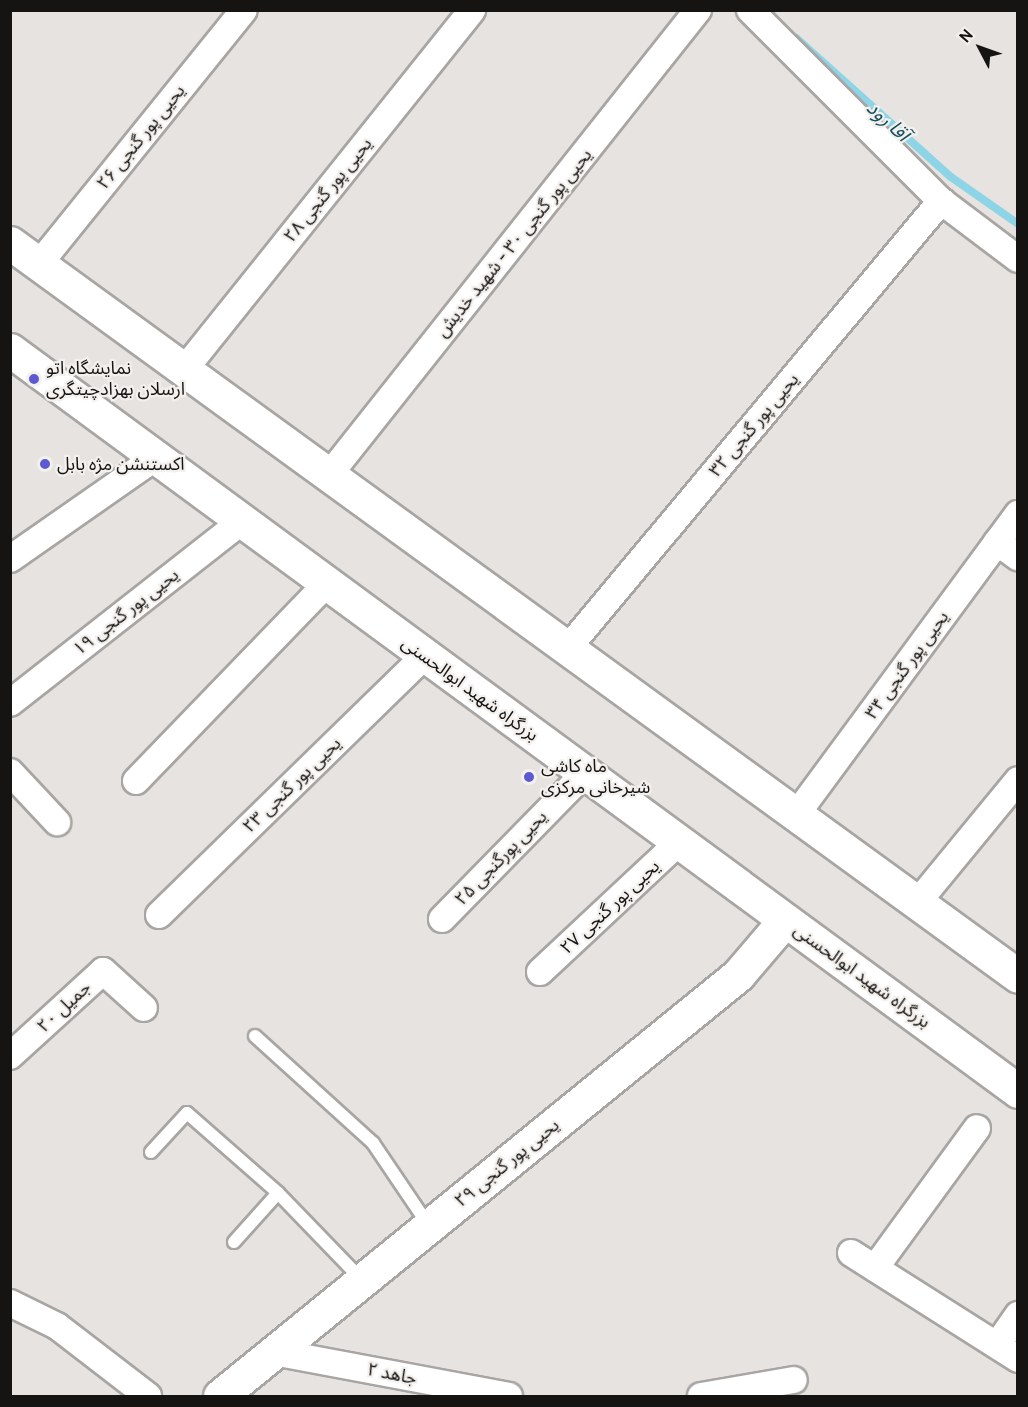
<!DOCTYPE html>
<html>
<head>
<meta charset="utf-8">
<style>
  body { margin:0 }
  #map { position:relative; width:1028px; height:1407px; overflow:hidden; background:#e6e3e0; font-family:Cabin,"Noto Sans Arabic",sans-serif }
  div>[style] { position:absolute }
  .stream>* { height:8px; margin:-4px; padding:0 4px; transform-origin:4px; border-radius:4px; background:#8dd4e6 }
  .roads { filter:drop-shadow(2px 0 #a8a5a2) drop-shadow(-2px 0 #a8a5a2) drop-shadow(0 2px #a8a5a2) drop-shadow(0 -2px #a8a5a2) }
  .lane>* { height:12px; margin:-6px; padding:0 6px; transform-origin:6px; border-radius:6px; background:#fff }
  .street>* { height:26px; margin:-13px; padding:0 13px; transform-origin:13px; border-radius:13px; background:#fff }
  .secondary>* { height:33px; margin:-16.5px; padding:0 16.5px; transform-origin:16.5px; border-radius:16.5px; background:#fff }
  .primary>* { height:33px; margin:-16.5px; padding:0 16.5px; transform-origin:16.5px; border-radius:16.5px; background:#fff }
  .dots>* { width:16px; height:16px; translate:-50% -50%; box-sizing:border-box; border:3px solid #f3f0ed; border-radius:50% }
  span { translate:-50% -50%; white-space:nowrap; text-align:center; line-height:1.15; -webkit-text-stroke:4.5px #f3f0ed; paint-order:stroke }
  .street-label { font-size:18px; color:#151413 }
  .poi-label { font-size:18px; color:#151413 }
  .left { translate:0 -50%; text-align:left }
  .water-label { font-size:20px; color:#15515f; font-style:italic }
  .frame { position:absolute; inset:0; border:12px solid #151413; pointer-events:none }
  .north { position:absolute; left:950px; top:18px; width:60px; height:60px; -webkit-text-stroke:4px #f3f0ed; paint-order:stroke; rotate:311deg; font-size:16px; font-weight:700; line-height:24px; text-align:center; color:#151413 }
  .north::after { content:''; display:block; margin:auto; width:21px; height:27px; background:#151413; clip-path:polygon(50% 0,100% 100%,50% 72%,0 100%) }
</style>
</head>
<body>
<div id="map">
  <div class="stream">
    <i style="left:796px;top:38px;width:208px;rotate:41.9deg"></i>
    <i style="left:951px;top:177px;width:82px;rotate:35deg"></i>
  </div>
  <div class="roads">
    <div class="lane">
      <i style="left:255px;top:1036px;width:159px;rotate:42.2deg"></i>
      <i style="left:373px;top:1143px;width:100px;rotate:56deg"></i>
      <i style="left:151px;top:1152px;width:53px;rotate:-47.3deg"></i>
      <i style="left:187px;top:1113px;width:121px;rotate:41.3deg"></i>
      <i style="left:278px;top:1193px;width:121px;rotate:46deg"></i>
      <i style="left:234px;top:1242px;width:66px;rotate:-48.1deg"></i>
    </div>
    <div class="street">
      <i style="left:750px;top:10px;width:270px;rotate:45deg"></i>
      <i style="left:941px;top:201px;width:96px;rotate:37deg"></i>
      <i style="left:39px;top:264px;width:326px;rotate:-51.1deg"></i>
      <i style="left:184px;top:370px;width:461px;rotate:-51.3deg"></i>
      <i style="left:329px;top:475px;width:594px;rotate:-51.57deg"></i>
      <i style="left:997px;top:542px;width:26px;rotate:36deg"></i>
      <i style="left:10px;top:559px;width:178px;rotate:-34.9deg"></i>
      <i style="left:567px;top:649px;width:584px;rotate:-50.14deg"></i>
      <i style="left:10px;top:703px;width:295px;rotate:-38.1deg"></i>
      <i style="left:10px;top:772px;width:69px;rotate:46.8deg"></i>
      <i style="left:136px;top:781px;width:275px;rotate:-46deg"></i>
      <i style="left:796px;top:815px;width:374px;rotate:-53.6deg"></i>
      <i style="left:917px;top:903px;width:159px;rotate:-50.6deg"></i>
      <i style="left:159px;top:915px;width:372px;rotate:-44.3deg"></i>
      <i style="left:442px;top:919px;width:204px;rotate:-45.6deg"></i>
      <i style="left:540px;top:972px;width:190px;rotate:-43.1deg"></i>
      <i style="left:10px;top:1056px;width:126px;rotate:-42.4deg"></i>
      <i style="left:103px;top:971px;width:55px;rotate:42.1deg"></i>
      <i style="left:851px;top:1253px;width:198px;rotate:32.4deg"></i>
      <i style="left:875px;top:1268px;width:173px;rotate:-53.9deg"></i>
      <i style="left:10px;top:1303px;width:52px;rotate:26.1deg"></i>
      <i style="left:57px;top:1326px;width:115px;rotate:37.6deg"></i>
      <i style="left:997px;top:1345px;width:37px;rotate:-55deg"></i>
      <i style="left:274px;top:1352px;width:239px;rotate:10.6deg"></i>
      <i style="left:701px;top:1396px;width:94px;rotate:-9.8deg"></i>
    </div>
    <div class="secondary">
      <i style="left:220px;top:1396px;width:668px;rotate:-39.1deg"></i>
      <i style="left:738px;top:975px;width:72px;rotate:-49.5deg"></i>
    </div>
    <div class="primary">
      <i style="left:10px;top:243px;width:1246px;rotate:36.02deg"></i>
      <i style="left:10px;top:350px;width:1251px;rotate:36.32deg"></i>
    </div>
  </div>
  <div class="dots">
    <i style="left:34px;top:379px;background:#5d59d1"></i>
    <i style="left:45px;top:464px;background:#5d59d1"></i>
    <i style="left:529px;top:777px;background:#5d59d1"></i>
  </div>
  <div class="street-label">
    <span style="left:141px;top:137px;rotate:-51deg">یحیی پور گنجی ۲۶</span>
    <span style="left:328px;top:190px;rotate:-51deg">یحیی پور گنجی ۲۸</span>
    <span style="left:514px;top:243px;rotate:-51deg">یحیی پور گنجی ۳۰ - شهید خدیش</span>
    <span style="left:754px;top:425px;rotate:-50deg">یحیی پور گنجی ۳۲</span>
    <span style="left:126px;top:612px;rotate:-38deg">یحیی پور گنجی ۱۹</span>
    <span style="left:907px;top:665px;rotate:-54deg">یحیی پور گنجی ۳۴</span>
    <span style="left:470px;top:689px;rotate:36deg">بزرگراه شهید ابوالحسنی</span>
    <span style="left:292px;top:785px;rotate:-44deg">یحیی پور گنجی ۲۳</span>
    <span style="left:501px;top:858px;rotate:-46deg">یحیی پورگنجی ۲۵</span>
    <span style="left:610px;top:907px;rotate:-43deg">یحیی پور گنجی ۲۷</span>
    <span style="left:862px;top:976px;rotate:36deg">بزرگراه شهید ابوالحسنی</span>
    <span style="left:64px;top:1007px;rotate:-43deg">جمیل ۲۰</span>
    <span style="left:507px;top:1163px;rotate:-39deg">یحیی پور گنجی ۲۹</span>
    <span style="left:392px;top:1374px;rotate:11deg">جاهد ۲</span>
  </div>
  <div class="poi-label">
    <span class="left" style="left:46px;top:379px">نمایشگاه اتو<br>ارسلان بهزادچیتگری</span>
    <span class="left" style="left:57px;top:464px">اکستنشن مژه بابل</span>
    <span class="left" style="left:541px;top:777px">ماه کاشی<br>شیرخانی مرکزی</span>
  </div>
  <div class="water-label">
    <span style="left:888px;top:121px;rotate:42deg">آقا رود</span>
  </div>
  <div class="frame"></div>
  <div class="north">N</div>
</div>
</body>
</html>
